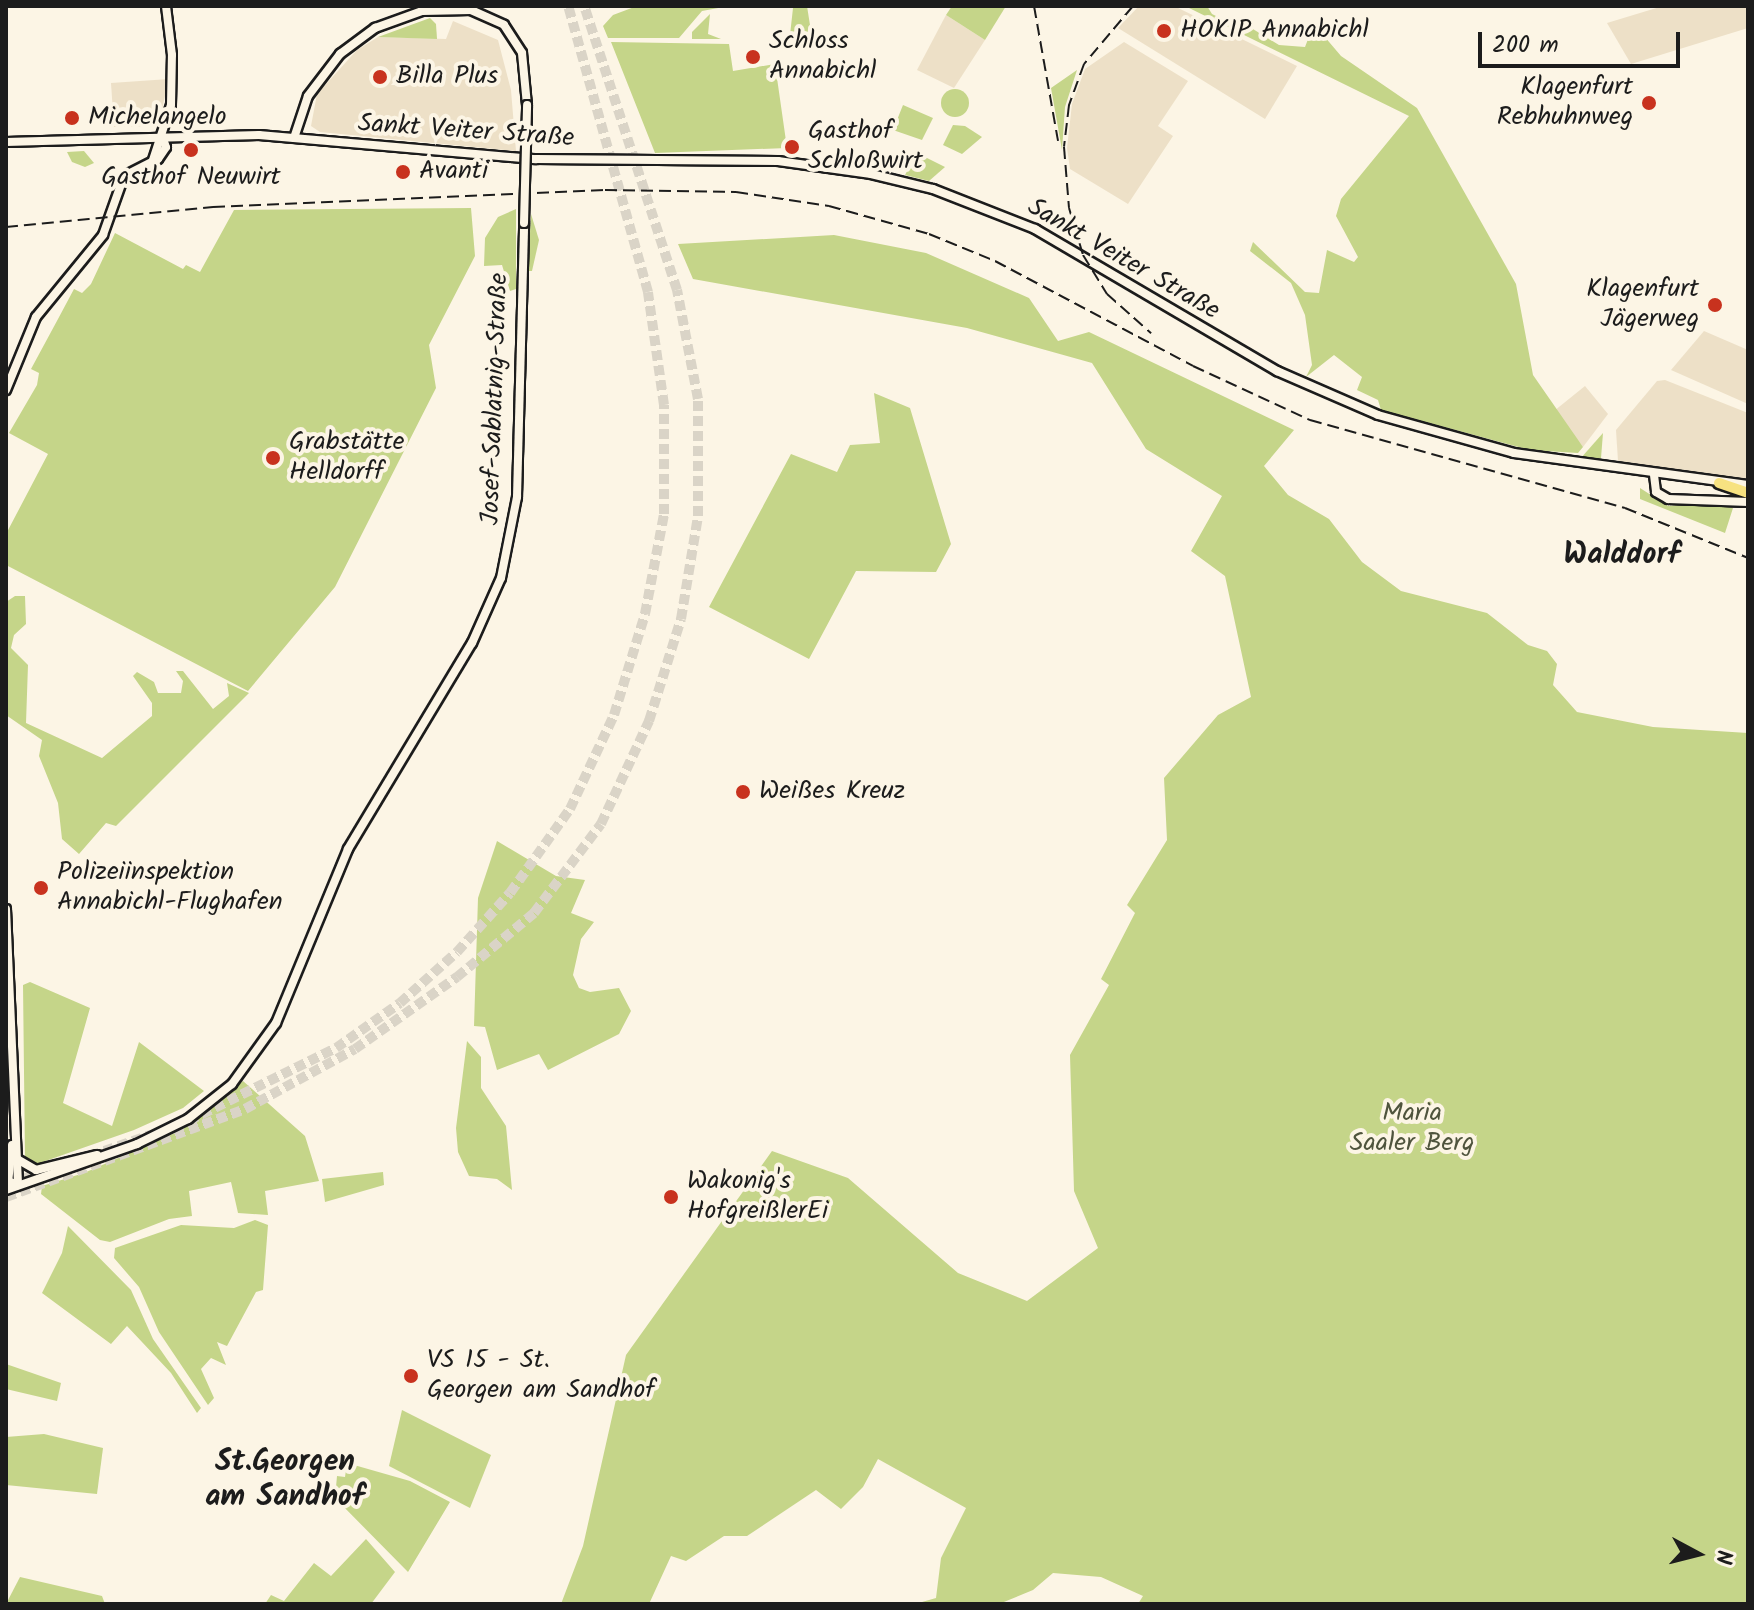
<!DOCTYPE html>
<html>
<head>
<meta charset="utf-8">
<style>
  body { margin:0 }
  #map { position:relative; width:1754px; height:1610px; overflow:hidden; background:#fcf5e5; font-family:Kalam,sans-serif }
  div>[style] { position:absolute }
  .built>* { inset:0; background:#ede0c7 }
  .green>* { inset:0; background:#c5d589 }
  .round { border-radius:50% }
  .highway-tunnel>* { height:10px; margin-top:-5px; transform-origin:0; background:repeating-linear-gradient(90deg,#dad4c7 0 10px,transparent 0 15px) }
  .roads { filter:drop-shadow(2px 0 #1c1c1c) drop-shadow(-2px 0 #1c1c1c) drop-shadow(0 2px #1c1c1c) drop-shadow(0 -2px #1c1c1c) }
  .secondary>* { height:8px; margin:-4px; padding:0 4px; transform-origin:4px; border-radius:4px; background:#fcf5e5 }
  .highway>* { height:10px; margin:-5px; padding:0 5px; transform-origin:5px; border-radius:5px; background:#f7e281 }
  .rail>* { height:2px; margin-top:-1px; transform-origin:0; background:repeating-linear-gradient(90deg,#1c1c1c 0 12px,transparent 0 18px) }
  .bridges { filter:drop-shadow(2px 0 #1c1c1c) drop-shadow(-2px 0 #1c1c1c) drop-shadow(0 2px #1c1c1c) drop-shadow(0 -2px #1c1c1c) }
  .secondary-bridge>* { height:8px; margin:-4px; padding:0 4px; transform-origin:4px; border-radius:4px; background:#fcf5e5 }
  .dots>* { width:22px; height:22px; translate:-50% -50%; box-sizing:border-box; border:4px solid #fcf5e5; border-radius:50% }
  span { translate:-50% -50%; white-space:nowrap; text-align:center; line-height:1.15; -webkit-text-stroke:8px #fcf5e5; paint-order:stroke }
  .poi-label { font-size:26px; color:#1c1c1c }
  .left { translate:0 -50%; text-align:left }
  .right { translate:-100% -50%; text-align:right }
  .street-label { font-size:26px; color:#1c1c1c }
  .park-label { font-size:26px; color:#4f543d }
  .quarter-label { font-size:30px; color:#1c1c1c; font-weight:700 }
  .frame { position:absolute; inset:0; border:8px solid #1c1c1c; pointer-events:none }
  .north { position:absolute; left:1658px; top:1514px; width:80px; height:80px; -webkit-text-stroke:6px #fcf5e5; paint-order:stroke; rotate:97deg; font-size:22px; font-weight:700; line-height:32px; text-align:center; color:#1c1c1c }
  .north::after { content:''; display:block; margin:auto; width:28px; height:36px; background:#1c1c1c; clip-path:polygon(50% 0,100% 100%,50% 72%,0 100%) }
  .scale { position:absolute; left:1478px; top:32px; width:202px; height:36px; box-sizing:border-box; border:4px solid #1c1c1c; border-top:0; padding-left:10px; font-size:24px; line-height:28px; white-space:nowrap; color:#1c1c1c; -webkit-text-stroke:6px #fcf5e5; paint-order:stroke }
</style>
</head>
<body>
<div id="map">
  <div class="built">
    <i style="clip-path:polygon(1139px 6px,1174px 6px,1297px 66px,1265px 119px,1118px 28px)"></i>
    <i style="clip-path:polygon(1663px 6px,1748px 6px,1748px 28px,1631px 64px,1607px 23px)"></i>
    <i style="clip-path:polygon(946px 15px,985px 40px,954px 88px,917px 70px)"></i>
    <i style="clip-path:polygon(453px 21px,498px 40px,511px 90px,516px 151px,320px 132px,311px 126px,317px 94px,357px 50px,378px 37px,446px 39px)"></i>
    <i style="clip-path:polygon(1124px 42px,1188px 81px,1158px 126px,1173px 136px,1128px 204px,1070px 169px,1067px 148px,1072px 104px,1085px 69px)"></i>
    <i style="clip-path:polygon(169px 79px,158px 126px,114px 127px,111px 83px)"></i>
    <i style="clip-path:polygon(1704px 331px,1748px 350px,1748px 404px,1671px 370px)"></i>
    <i style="clip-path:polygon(1665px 380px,1748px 413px,1748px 479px,1618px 461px,1616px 430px,1657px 381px)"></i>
    <i style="clip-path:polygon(1585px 386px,1608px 414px,1583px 447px,1554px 411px)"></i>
  </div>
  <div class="green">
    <i style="clip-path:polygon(637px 6px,729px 6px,702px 11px,679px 38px,608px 38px,603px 26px,613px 15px)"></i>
    <i style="clip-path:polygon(748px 6px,807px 6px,812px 38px,805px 50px,790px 35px,793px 8px)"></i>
    <i style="clip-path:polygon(952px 6px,1006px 6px,985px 40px,946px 15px)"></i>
    <i style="clip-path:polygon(1185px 6px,1207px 6px,1212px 14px,1238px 27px,1248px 26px,1279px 45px,1305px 47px,1310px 34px,1324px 36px,1341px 56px,1417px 108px,1516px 284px,1533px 375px,1583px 447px,1578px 453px,1530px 450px,1381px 410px,1378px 400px,1357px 390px,1362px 377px,1334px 355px,1306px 377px,1312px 365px,1305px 315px,1291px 283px,1250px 251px,1253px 242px,1305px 292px,1319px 293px,1327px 250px,1354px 262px,1358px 257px,1336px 216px,1341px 199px,1409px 116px)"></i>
    <i style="clip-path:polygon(710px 14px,708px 34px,721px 39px,692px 39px,692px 32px)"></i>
    <i style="clip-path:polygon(430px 18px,436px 24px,437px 39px,378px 37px)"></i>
    <i style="clip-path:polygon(611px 42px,729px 44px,733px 71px,775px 64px,787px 148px,655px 153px)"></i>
    <i style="clip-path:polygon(1077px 70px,1065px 107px,1062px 150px,1051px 88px)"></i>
    <i class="round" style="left:941px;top:89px;width:28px;height:28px"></i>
    <i style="clip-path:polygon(903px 105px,933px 118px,922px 140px,893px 130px)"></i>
    <i style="clip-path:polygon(953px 125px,965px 126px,982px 137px,962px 154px,943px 145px)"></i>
    <i style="clip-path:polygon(84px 151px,94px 163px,85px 167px,72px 162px,67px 152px)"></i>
    <i style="clip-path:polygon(917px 153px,945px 167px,929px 181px,905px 175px)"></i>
    <i style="clip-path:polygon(471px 208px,475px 256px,429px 345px,436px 388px,335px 587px,248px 691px,6px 565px,6px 534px,48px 454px,9px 433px,37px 385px,39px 373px,31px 369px,58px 319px,74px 289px,82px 293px,91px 284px,115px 233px,183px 269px,186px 265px,200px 272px,234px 210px)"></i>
    <i style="clip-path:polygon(516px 209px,516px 289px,510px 291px,502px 265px,484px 266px,485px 238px,498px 217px)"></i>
    <i style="clip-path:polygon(531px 214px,539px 240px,532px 271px,528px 271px)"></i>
    <i style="clip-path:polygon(834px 235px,926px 253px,1029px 298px,1058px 341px,1089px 332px,1294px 430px,1264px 466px,1288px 495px,1329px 519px,1362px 562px,1401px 591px,1487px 613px,1528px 645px,1547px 651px,1557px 664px,1553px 685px,1577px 712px,1653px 727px,1748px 733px,1748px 1604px,1138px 1604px,1143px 1596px,1101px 1577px,1053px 1573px,1033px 1590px,999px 1604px,915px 1604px,936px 1598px,941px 1558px,966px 1508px,878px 1459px,863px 1487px,841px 1509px,816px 1490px,747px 1536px,724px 1536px,686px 1561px,671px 1556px,649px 1604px,561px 1604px,583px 1546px,626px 1355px,772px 1151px,848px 1178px,958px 1273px,1027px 1301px,1098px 1248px,1074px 1191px,1070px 1055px,1109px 985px,1101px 979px,1135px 913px,1127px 905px,1167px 840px,1164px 778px,1218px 715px,1251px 697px,1225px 576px,1191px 551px,1222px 496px,1146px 449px,1092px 363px,967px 328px,693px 279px,678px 244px)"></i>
    <i style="clip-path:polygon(874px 393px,910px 408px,951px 544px,936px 572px,856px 571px,809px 659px,709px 607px,791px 454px,837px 472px,850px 445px,880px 443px)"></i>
    <i style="clip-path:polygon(1603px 433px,1601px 458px,1580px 459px)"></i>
    <i style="clip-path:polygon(1640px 488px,1668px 506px,1711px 502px,1733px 508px,1725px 533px,1640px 499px)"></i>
    <i style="clip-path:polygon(15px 596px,25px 596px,26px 624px,14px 635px,11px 648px,28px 665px,26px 723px,102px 758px,152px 716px,152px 703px,133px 676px,137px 672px,154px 682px,158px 693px,181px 693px,183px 681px,176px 671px,183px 671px,213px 709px,229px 696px,227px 683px,249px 693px,116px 826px,106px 823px,79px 854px,62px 839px,58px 803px,39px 756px,42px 740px,6px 715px,6px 602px)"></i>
    <i style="clip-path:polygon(497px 841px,556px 876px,585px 880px,571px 913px,594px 922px,581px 939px,573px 975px,579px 988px,590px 992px,619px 988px,631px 1011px,619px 1034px,548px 1070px,539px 1054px,497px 1070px,485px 1027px,474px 1026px,478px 898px)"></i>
    <i style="clip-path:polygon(30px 982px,90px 1008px,63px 1103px,112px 1126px,139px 1042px,204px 1091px,183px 1108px,134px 1130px,34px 1165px,25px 1158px,23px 985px)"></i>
    <i style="clip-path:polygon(467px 1041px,481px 1057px,481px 1088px,506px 1126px,512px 1190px,497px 1179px,469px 1176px,458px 1152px,456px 1128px)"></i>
    <i style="clip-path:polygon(243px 1081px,305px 1136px,319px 1181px,265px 1191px,268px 1215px,238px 1213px,231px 1182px,189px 1191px,192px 1216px,169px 1219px,110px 1242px,100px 1240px,41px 1194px,42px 1186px,84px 1173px,182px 1130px)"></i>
    <i style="clip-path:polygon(383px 1172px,384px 1185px,325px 1202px,322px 1179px)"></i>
    <i style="clip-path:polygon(255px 1220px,268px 1225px,263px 1290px,256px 1292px,227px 1346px,217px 1342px,226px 1365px,211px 1358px,201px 1369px,214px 1398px,208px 1405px,159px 1332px,139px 1287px,114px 1258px,115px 1248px,181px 1225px,234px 1228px)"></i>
    <i style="clip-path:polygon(68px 1226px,131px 1290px,153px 1339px,201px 1408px,197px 1413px,171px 1373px,127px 1326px,111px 1344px,42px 1293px,62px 1253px)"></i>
    <i style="clip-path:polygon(6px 1364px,61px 1383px,57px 1401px,6px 1389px)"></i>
    <i style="clip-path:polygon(402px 1410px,491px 1455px,470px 1508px,389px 1466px)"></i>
    <i style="clip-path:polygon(44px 1434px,103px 1448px,97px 1494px,6px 1485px,6px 1437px)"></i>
    <i style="clip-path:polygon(347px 1463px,410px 1481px,450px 1502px,408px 1572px,335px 1498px,337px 1476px,345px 1477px)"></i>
    <i style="clip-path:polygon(366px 1539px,395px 1572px,371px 1604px,265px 1604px,271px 1595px,284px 1601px,314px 1563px,331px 1576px)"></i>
    <i style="clip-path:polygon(20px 1577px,102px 1596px,105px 1604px,6px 1604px)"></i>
  </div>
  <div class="highway-tunnel">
    <i style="left:188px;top:1121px;width:165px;rotate:-26.3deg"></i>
    <i style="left:336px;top:1048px;width:78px;rotate:-35.1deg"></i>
    <i style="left:400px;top:1003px;width:76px;rotate:-41.8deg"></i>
    <i style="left:457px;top:952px;width:79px;rotate:-48.1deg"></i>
    <i style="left:510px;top:893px;width:103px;rotate:-54.5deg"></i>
    <i style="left:570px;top:809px;width:104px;rotate:-64.9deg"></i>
    <i style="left:614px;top:715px;width:106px;rotate:-72.9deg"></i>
    <i style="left:645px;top:614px;width:102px;rotate:-79.2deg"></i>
    <i style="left:664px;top:514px;width:109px;rotate:-90deg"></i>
    <i style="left:664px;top:405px;width:114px;rotate:-98.1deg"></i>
    <i style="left:648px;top:292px;width:297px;rotate:-105.6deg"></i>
    <i style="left:90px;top:1156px;width:64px;rotate:-19.3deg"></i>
    <i style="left:6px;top:1185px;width:49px;rotate:-19.2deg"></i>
    <i style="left:6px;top:1197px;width:255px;rotate:-20.2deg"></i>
    <i style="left:245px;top:1109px;width:125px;rotate:-28.6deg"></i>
    <i style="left:355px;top:1049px;width:125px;rotate:-35.2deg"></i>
    <i style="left:457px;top:977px;width:100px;rotate:-39.7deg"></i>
    <i style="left:534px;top:913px;width:111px;rotate:-53deg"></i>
    <i style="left:601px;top:824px;width:114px;rotate:-65deg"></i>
    <i style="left:649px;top:721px;width:107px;rotate:-72.6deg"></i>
    <i style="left:681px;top:619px;width:104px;rotate:-80.6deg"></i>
    <i style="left:698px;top:516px;width:117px;rotate:-90deg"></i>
    <i style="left:698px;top:399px;width:111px;rotate:-100.9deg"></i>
    <i style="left:677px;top:290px;width:299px;rotate:-108.1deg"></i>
  </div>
  <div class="roads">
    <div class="secondary">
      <i style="left:294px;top:138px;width:44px;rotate:-71.6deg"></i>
      <i style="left:308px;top:96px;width:53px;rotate:-52.7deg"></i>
      <i style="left:340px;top:54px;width:44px;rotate:-36.6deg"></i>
      <i style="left:375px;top:28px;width:50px;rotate:-19.9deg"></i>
      <i style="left:422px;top:11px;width:49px;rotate:-1.2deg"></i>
      <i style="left:471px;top:10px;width:36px;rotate:24deg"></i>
      <i style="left:504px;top:25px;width:33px;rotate:57deg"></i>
      <i style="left:522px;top:53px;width:52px;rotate:84.5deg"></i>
      <i style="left:6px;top:142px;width:253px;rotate:-1.6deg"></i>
      <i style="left:259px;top:135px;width:278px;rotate:5deg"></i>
      <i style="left:536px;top:159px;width:242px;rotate:0.5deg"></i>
      <i style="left:778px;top:161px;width:94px;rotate:8deg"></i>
      <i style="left:871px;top:174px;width:64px;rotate:13.6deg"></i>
      <i style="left:933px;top:189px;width:110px;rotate:21.4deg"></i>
      <i style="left:1035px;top:229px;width:281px;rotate:30.4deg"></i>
      <i style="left:1277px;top:371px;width:110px;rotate:23.5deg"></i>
      <i style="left:1378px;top:415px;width:141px;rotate:15.6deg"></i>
      <i style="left:1514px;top:453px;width:236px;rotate:7.8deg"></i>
      <i style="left:152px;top:163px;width:61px;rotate:-71.9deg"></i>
      <i style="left:171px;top:105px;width:50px;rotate:-88.9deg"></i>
      <i style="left:172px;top:55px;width:49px;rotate:-97deg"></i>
      <i style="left:6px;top:390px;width:79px;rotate:-67.7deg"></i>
      <i style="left:36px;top:317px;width:106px;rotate:-50.7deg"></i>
      <i style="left:103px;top:235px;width:63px;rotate:-70.4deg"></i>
      <i style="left:124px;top:176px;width:38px;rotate:-27deg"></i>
      <i style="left:158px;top:159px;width:14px;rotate:-56deg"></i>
      <i style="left:166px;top:147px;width:12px;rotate:-110deg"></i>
      <i style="left:1654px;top:475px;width:17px;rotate:83deg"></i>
      <i style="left:1656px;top:492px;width:14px;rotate:30deg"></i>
      <i style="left:1668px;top:499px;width:80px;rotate:2.1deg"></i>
      <i style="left:6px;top:909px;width:276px;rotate:87.5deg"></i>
      <i style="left:12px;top:1145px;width:36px;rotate:96deg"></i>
      <i style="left:8px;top:1181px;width:11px;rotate:22deg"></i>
      <i style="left:17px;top:1159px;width:22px;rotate:30deg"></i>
      <i style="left:36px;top:1170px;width:63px;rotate:-13.8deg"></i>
      <i style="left:6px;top:1190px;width:139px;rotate:-19.3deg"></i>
      <i style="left:137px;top:1144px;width:57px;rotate:-26.1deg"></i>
      <i style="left:188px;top:1119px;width:56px;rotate:-38.5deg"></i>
      <i style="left:232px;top:1084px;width:75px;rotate:-54.2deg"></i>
      <i style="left:276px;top:1023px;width:188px;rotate:-67.5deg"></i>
      <i style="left:348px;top:849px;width:240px;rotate:-59deg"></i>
      <i style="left:472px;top:643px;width:71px;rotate:-66deg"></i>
      <i style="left:501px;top:578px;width:83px;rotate:-78.8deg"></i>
      <i style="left:517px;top:497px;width:274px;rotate:-88.5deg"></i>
    </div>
    <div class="highway">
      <i style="left:1719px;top:483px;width:31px;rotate:19deg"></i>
    </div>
  </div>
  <div class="rail">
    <i style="left:1034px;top:6px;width:137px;rotate:79.9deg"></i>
    <i style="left:1133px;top:6px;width:76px;rotate:130.2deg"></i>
    <i style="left:1084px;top:64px;width:44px;rotate:110.1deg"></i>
    <i style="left:1069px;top:105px;width:42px;rotate:96.8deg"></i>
    <i style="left:1064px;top:147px;width:61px;rotate:85.3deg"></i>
    <i style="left:1069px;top:208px;width:49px;rotate:73.4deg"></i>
    <i style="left:1083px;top:255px;width:46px;rotate:58.4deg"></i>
    <i style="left:1107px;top:294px;width:59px;rotate:41.6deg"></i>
    <i style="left:6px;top:227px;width:208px;rotate:-5.5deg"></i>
    <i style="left:213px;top:207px;width:392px;rotate:-2.5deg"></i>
    <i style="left:605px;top:190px;width:131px;rotate:0.9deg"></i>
    <i style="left:736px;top:192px;width:94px;rotate:8.6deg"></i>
    <i style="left:829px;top:206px;width:104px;rotate:15.6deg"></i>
    <i style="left:929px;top:234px;width:71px;rotate:22.2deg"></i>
    <i style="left:995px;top:261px;width:224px;rotate:27.9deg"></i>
    <i style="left:1193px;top:366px;width:129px;rotate:24.8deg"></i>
    <i style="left:1310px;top:420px;width:327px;rotate:15.6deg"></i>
    <i style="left:1625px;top:508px;width:133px;rotate:22.1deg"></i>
  </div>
  <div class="bridges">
    <div class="secondary-bridge">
      <i style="left:524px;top:223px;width:118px;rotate:-88.5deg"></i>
    </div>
  </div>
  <div class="dots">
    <i style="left:1164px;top:31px;background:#c8321e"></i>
    <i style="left:753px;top:57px;background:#c8321e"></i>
    <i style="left:380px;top:77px;background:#c8321e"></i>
    <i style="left:1649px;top:103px;background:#c8321e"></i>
    <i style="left:72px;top:118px;background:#c8321e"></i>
    <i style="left:792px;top:147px;background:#c8321e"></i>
    <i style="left:191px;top:150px;background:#c8321e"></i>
    <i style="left:403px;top:172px;background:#c8321e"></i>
    <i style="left:1715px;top:305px;background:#c8321e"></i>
    <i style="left:273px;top:458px;background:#c8321e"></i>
    <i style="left:743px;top:792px;background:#c8321e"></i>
    <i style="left:41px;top:888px;background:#c8321e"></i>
    <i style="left:671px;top:1197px;background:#c8321e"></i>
    <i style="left:411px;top:1376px;background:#c8321e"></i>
  </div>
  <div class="poi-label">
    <span class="left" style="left:1180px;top:31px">HOKIP Annabichl</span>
    <span class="left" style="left:769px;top:57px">Schloss<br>Annabichl</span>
    <span class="left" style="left:396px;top:77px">Billa Plus</span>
    <span class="right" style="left:1633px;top:103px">Klagenfurt<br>Rebhuhnweg</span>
    <span class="left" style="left:88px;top:118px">Michelangelo</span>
    <span class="left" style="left:808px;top:147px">Gasthof<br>Schloßwirt</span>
    <span class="left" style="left:419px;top:172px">Avanti</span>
    <span style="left:191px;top:178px">Gasthof Neuwirt</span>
    <span class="right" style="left:1699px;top:305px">Klagenfurt<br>Jägerweg</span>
    <span class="left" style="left:289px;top:458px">Grabstätte<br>Helldorff</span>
    <span class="left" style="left:759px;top:792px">Weißes Kreuz</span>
    <span class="left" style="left:57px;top:888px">Polizeiinspektion<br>Annabichl-Flughafen</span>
    <span class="left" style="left:687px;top:1197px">Wakonig's<br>HofgreißlerEi</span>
    <span class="left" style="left:427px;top:1376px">VS 15 - St.<br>Georgen am Sandhof</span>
  </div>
  <div class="street-label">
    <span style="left:466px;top:132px;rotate:4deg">Sankt Veiter Straße</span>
    <span style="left:1123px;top:260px;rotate:30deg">Sankt Veiter Straße</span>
    <span style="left:496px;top:399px;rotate:-88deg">Josef-Sablatnig-Straße</span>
  </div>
  <div class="park-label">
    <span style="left:1412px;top:1129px">Maria<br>Saaler Berg</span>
  </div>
  <div class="quarter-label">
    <span style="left:1622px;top:555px">Walddorf</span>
    <span style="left:285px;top:1479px">St.Georgen<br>am Sandhof</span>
  </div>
  <div class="frame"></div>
  <div class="north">N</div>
  <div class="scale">200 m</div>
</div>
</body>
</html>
